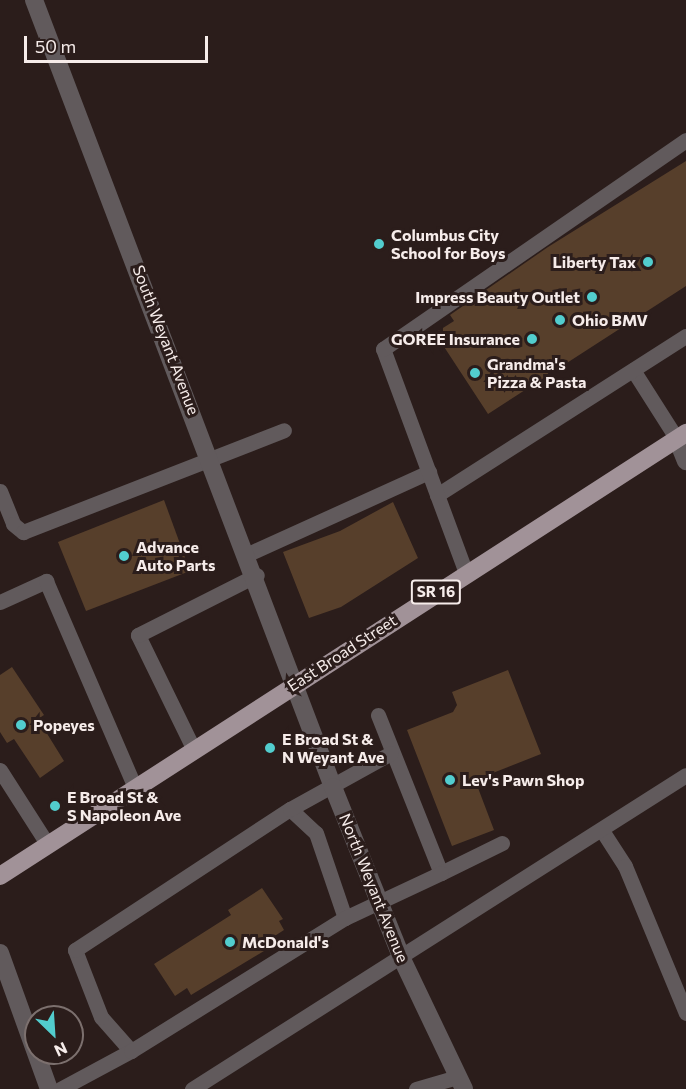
<!DOCTYPE html>
<html>
<head>
<meta charset="utf-8">
<style>
  body { margin:0 }
  #map { position:relative; width:686px; height:1089px; overflow:hidden; background:#2b1d1b; font-family:Commissioner,sans-serif }
  div>[style] { position:absolute }
  .building>* { inset:0; background:#573f2b }
  .lane>* { height:15px; margin:-7.5px; padding:0 7.5px; transform-origin:7.5px; border-radius:7.5px; background:#615a5c }
  .street>* { height:18px; margin:-9px; padding:0 9px; transform-origin:9px; border-radius:9px; background:#615a5c }
  .primary>* { height:18px; margin:-9px; padding:0 9px; transform-origin:9px; border-radius:9px; background:#a19298 }
  .dots>* { width:16px; height:16px; translate:-50% -50%; box-sizing:border-box; border:3px solid #2b1d1b; border-radius:50% }
  span { translate:-50% -50%; white-space:nowrap; text-align:center; line-height:1.15; -webkit-text-stroke:6px #2b1d1b; paint-order:stroke }
  .shield-label span { padding:2px 4px; background:#2b1d1b; border:2px solid; border-radius:4px; -webkit-text-stroke-width:0 }
  .shield-label { font-size:15px; color:#f6ecea; font-weight:700 }
  .poi-label { font-size:16px; color:#f6ecea; font-weight:700 }
  .left { translate:0 -50%; text-align:left }
  .right { translate:-100% -50%; text-align:right }
  .street-label { font-size:16px; color:#f6ecea }
  .north { position:absolute; left:24px; top:1005px; width:60px; height:60px; box-sizing:border-box; background:#2b1d1b; border:2px solid #7c706e; border-radius:50%; rotate:155deg; font-size:16px; font-weight:700; line-height:24px; text-align:center; color:#f6ecea }
  .north::after { content:''; display:block; margin:auto; width:21px; height:27px; background:#52cdce; clip-path:polygon(50% 0,100% 100%,50% 72%,0 100%) }
  .scale { position:absolute; left:24px; top:36px; width:184px; height:27px; box-sizing:border-box; border:3px solid #f6ecea; border-top:0; padding-left:8px; font-size:18px; line-height:21px; white-space:nowrap; color:#f6ecea; -webkit-text-stroke:4px #2b1d1b; paint-order:stroke }
</style>
</head>
<body>
<div id="map">
  <div class="building">
    <i style="clip-path:polygon(686px 161px,686px 286px,488px 414px,435px 333px,454px 321px,450px 315px,548px 247px)"></i>
    <i style="clip-path:polygon(164px 500px,190px 571px,86px 611px,58px 542px)"></i>
    <i style="clip-path:polygon(393px 502px,418px 558px,341px 607px,309px 618px,283px 552px,340px 531px)"></i>
    <i style="clip-path:polygon(12px 667px,44px 715px,38px 719px,64px 761px,40px 778px,14px 739px,7px 743px,0 732px,0 675px)"></i>
    <i style="clip-path:polygon(508px 670px,541px 754px,475px 780px,494px 830px,452px 846px,407px 730px,453px 712px,457px 705px,452px 692px)"></i>
    <i style="clip-path:polygon(262px 888px,283px 919px,279px 921px,284px 930px,270px 939px,274px 945px,191px 995px,187px 988px,175px 996px,154px 964px,231px 915px,228px 910px)"></i>
  </div>
  <div class="lane">
    <i style="left:633px;top:370px;width:82px;rotate:57.5deg"></i>
    <i style="left:0;top:491px;width:35px;rotate:68deg"></i>
    <i style="left:13px;top:524px;width:13px;rotate:39deg"></i>
    <i style="left:23px;top:532px;width:280px;rotate:-21.3deg"></i>
    <i style="left:437px;top:495px;width:295px;rotate:-32.6deg"></i>
    <i style="left:248px;top:554px;width:199px;rotate:-24.4deg"></i>
    <i style="left:466px;top:573px;width:239px;rotate:-110.3deg"></i>
    <i style="left:383px;top:349px;width:368px;rotate:-34.6deg"></i>
    <i style="left:0;top:602px;width:51px;rotate:-24.5deg"></i>
    <i style="left:46px;top:581px;width:225px;rotate:66.7deg"></i>
    <i style="left:378px;top:715px;width:170px;rotate:68.3deg"></i>
    <i style="left:441px;top:873px;width:68px;rotate:-26.2deg"></i>
    <i style="left:194px;top:750px;width:128px;rotate:-116deg"></i>
    <i style="left:138px;top:635px;width:133px;rotate:-26.8deg"></i>
    <i style="left:0;top:770px;width:89px;rotate:57.4deg"></i>
    <i style="left:290px;top:809px;width:35px;rotate:43deg"></i>
    <i style="left:316px;top:833px;width:90px;rotate:71.2deg"></i>
    <i style="left:603px;top:832px;width:40px;rotate:57.1deg"></i>
    <i style="left:625px;top:866px;width:159px;rotate:67.5deg"></i>
    <i style="left:131px;top:1051px;width:45px;rotate:-131.4deg"></i>
    <i style="left:101px;top:1017px;width:72px;rotate:-111.2deg"></i>
    <i style="left:75px;top:950px;width:257px;rotate:-33.3deg"></i>
    <i style="left:290px;top:809px;width:115px;rotate:-29deg"></i>
    <i style="left:60px;top:1089px;width:81px;rotate:-28.2deg"></i>
    <i style="left:131px;top:1051px;width:252px;rotate:-31.9deg"></i>
    <i style="left:345px;top:918px;width:106px;rotate:-25.1deg"></i>
    <i style="left:192px;top:1089px;width:585px;rotate:-32.44deg"></i>
    <i style="left:416px;top:1089px;width:43px;rotate:-16.3deg"></i>
  </div>
  <div class="street">
    <i style="left:34px;top:0;width:842px;rotate:69.2deg"></i>
    <i style="left:333px;top:787px;width:185px;rotate:68.1deg"></i>
    <i style="left:402px;top:959px;width:144px;rotate:64.5deg"></i>
    <i style="left:677px;top:439px;width:24px;rotate:68deg"></i>
    <i style="left:0;top:953px;width:145px;rotate:70.2deg"></i>
  </div>
  <div class="primary">
    <i style="left:0;top:876px;width:817px;rotate:-32.85deg"></i>
  </div>
  <div class="dots">
    <i style="left:379px;top:244px;background:#52cdce"></i>
    <i style="left:648px;top:262px;background:#52cdce"></i>
    <i style="left:592px;top:297px;background:#52cdce"></i>
    <i style="left:560px;top:320px;background:#52cdce"></i>
    <i style="left:532px;top:339px;background:#52cdce"></i>
    <i style="left:475px;top:373px;background:#52cdce"></i>
    <i style="left:124px;top:556px;background:#52cdce"></i>
    <i style="left:21px;top:725px;background:#52cdce"></i>
    <i style="left:270px;top:748px;background:#52cdce"></i>
    <i style="left:450px;top:780px;background:#52cdce"></i>
    <i style="left:55px;top:806px;background:#52cdce"></i>
    <i style="left:230px;top:942px;background:#52cdce"></i>
  </div>
  <div class="shield-label">
    <span style="left:436px;top:592px">SR 16</span>
  </div>
  <div class="poi-label">
    <span class="left" style="left:391px;top:244px">Columbus City<br>School for Boys</span>
    <span class="right" style="left:636px;top:262px">Liberty Tax</span>
    <span class="right" style="left:580px;top:297px">Impress Beauty Outlet</span>
    <span class="left" style="left:572px;top:320px">Ohio BMV</span>
    <span class="right" style="left:520px;top:339px">GOREE Insurance</span>
    <span class="left" style="left:487px;top:373px">Grandma's<br>Pizza &amp; Pasta</span>
    <span class="left" style="left:136px;top:556px">Advance<br>Auto Parts</span>
    <span class="left" style="left:33px;top:725px">Popeyes</span>
    <span class="left" style="left:282px;top:748px">E Broad St &amp;<br>N Weyant Ave</span>
    <span class="left" style="left:462px;top:780px">Lev's Pawn Shop</span>
    <span class="left" style="left:67px;top:806px">E Broad St &amp;<br>S Napoleon Ave</span>
    <span class="left" style="left:242px;top:942px">McDonald's</span>
  </div>
  <div class="street-label">
    <span style="left:166px;top:340px;rotate:69deg">South Weyant Avenue</span>
    <span style="left:342px;top:653px;rotate:-33deg">East Broad Street</span>
    <span style="left:374px;top:888px;rotate:68deg">North Weyant Avenue</span>
  </div>
  <div class="north">N</div>
  <div class="scale">50 m</div>
</div>
</body>
</html>
